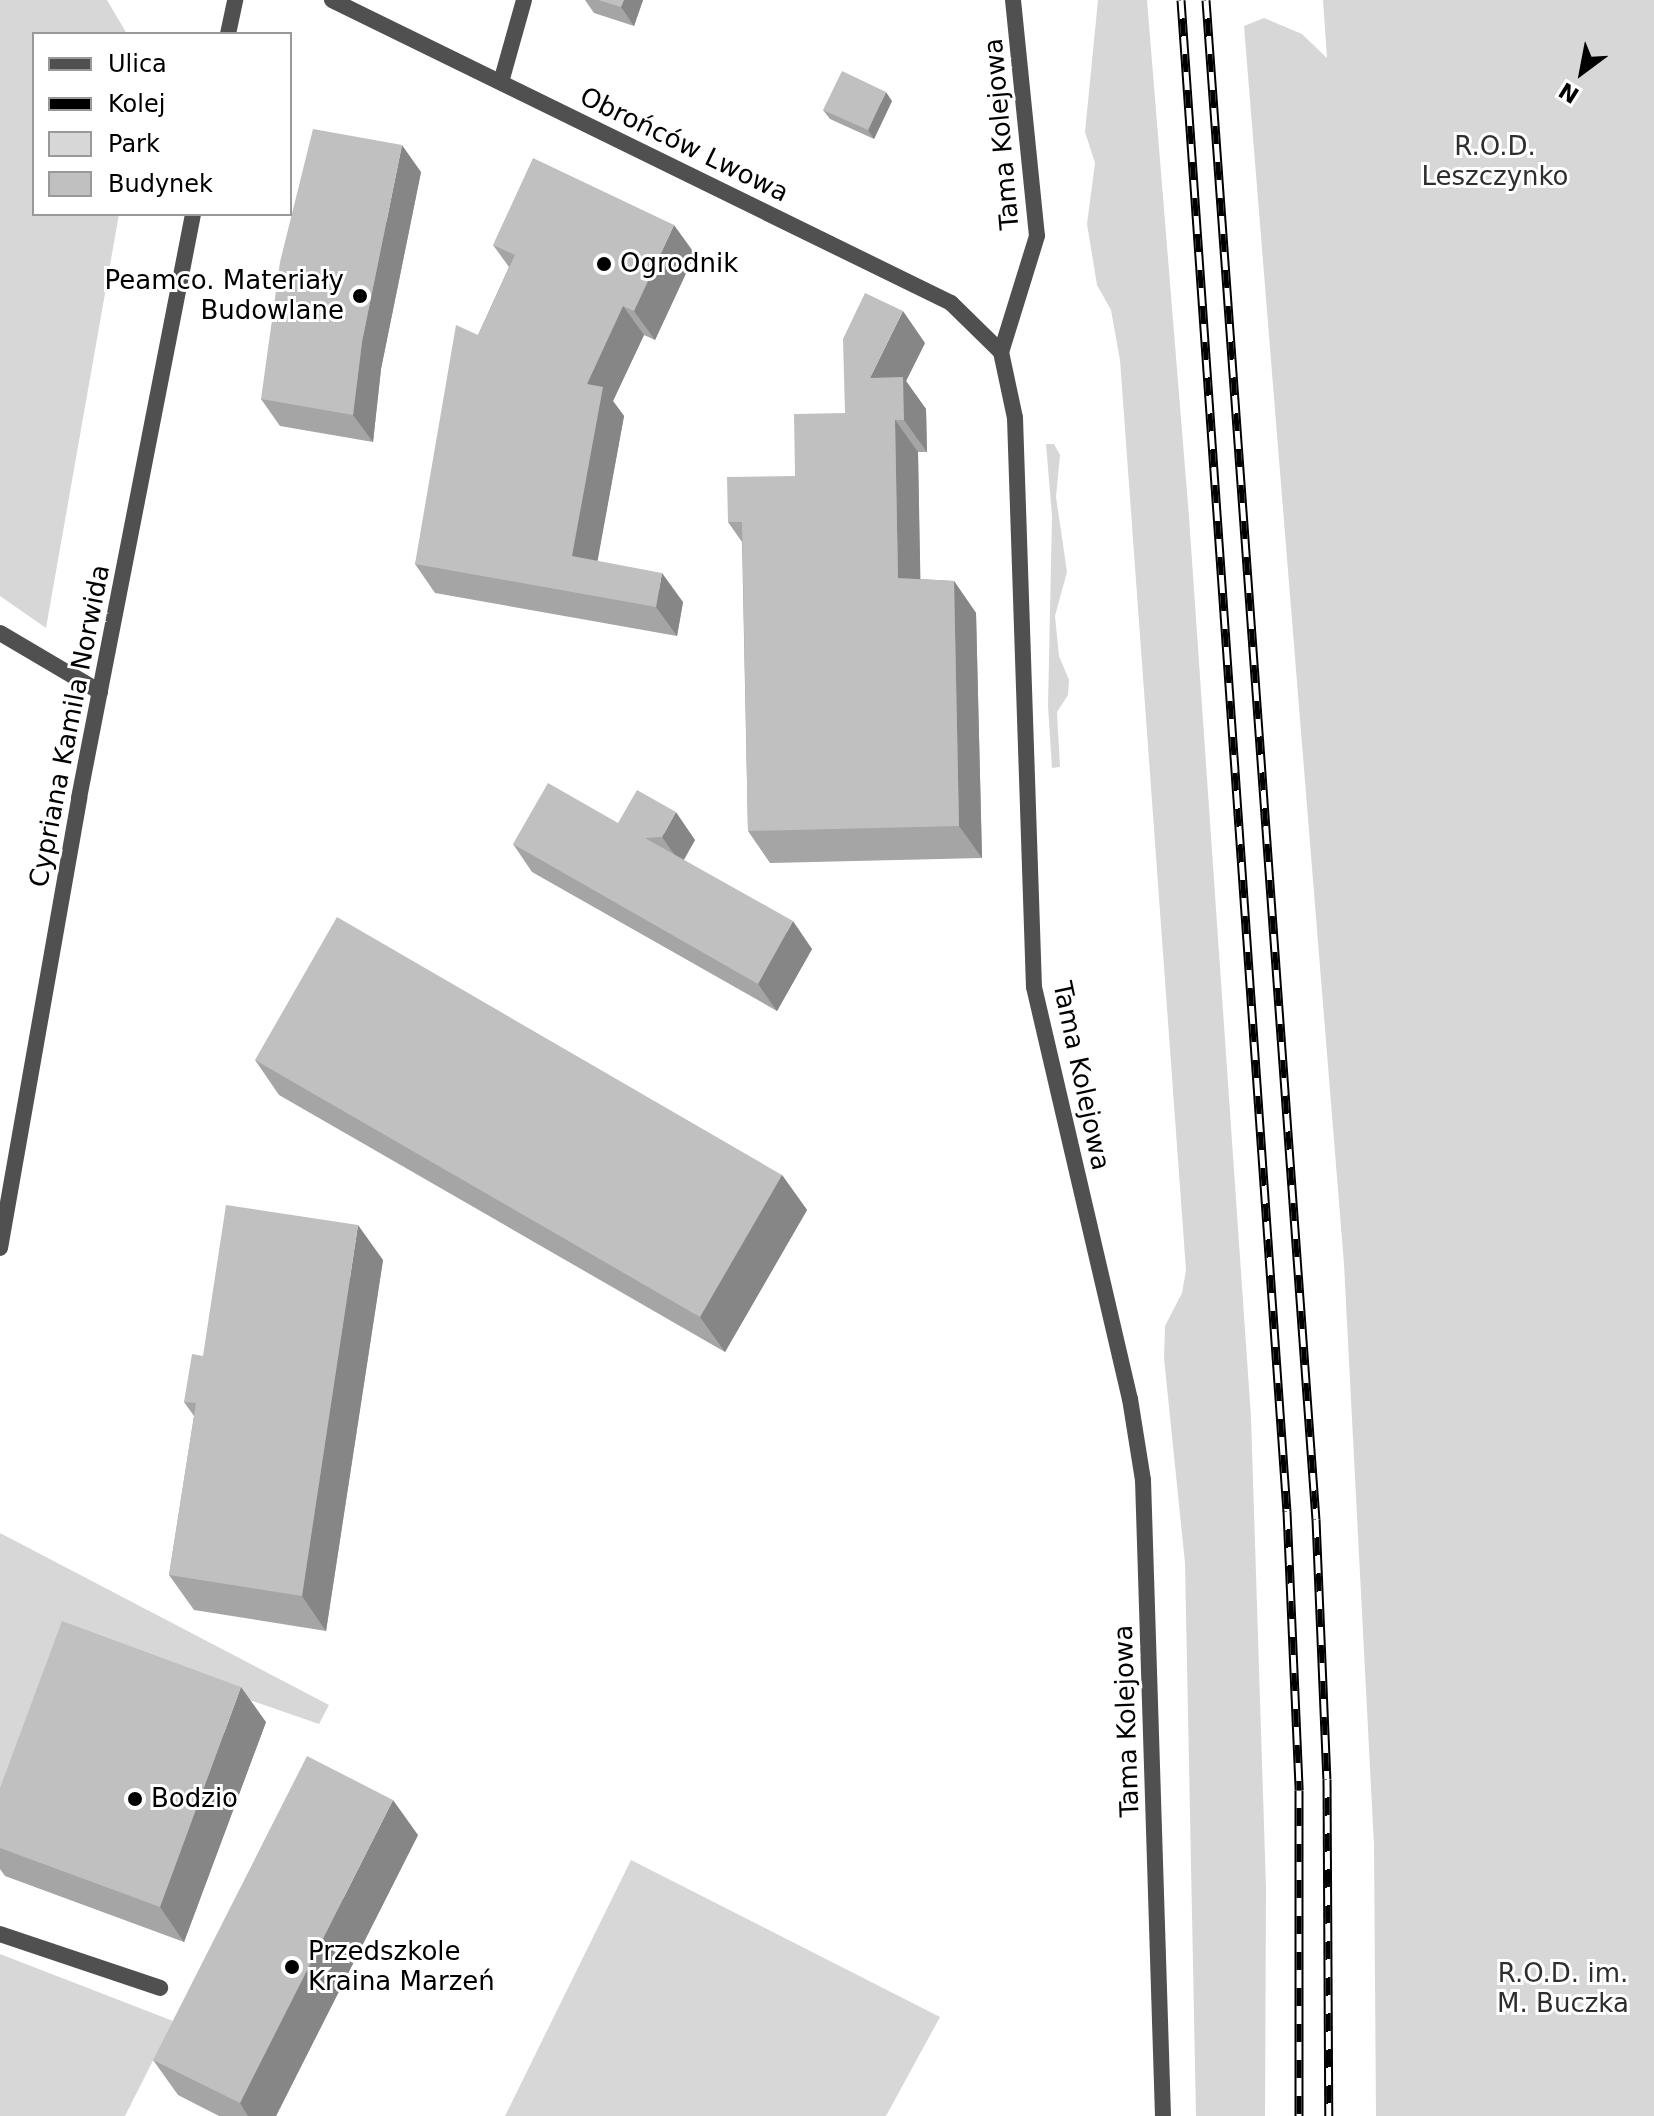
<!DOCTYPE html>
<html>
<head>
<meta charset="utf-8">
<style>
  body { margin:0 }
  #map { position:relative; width:1654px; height:2116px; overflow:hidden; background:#fff; font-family:"DejaVu Sans",sans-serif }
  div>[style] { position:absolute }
  .green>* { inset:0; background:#d7d7d7 }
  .service>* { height:16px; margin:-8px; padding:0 8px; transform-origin:8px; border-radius:8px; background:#505050 }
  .minor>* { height:16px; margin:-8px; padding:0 8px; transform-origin:8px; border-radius:8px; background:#505050 }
  .tertiary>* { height:16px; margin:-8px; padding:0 8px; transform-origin:8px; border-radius:8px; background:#505050 }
  .rail>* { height:9px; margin-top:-4.5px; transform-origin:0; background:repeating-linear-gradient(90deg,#fff 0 18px,#000 0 36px); box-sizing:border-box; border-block:2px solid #000 }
  .wall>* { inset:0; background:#a5a5a5 }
  .shaded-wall>* { inset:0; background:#868686 }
  .building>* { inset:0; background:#c0c0c0 }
  .dots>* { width:22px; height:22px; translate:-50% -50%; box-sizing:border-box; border:4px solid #fff; border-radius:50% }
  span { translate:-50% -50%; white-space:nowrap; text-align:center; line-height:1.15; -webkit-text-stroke:6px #fff; paint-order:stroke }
  .street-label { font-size:26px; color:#000 }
  .park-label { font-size:26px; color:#2e2e2e }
  .poi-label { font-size:26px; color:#000 }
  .left { translate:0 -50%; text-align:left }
  .right { translate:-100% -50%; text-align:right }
  .legend { position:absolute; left:32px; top:32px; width:260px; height:184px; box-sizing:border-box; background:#fff; border:2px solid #999; margin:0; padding:10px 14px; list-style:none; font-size:24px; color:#000 }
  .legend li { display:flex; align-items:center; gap:16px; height:40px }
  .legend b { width:40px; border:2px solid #999 }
  .north { position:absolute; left:1542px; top:32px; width:80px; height:80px; -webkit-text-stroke:6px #fff; paint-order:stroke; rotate:212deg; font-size:22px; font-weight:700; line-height:32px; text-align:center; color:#000 }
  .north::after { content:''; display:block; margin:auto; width:28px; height:36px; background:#000; clip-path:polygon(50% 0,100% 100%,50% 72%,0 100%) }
</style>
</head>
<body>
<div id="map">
  <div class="green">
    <i style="clip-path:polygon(0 0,107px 0,127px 34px,34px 34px,34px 214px,119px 214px,46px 628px,0 596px)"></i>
    <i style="clip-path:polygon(1098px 0,1147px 0,1189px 517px,1251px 1417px,1266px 1888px,1265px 2116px,1196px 2116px,1185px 1563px,1164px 1358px,1165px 1326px,1182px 1293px,1186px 1270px,1120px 360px,1111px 310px,1097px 285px,1087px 224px,1095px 163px,1085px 132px)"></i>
    <i style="clip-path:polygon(1323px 0,1654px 0,1654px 2116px,1376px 2116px,1374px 1845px,1344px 1264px,1244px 26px,1264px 18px,1302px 34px,1327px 58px)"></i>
    <i style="clip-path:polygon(1046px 444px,1054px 444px,1060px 455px,1056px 497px,1067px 572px,1055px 616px,1059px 656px,1069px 680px,1068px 695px,1057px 712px,1060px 767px,1052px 768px,1048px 706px,1052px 516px)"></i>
    <i style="clip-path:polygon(0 1533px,329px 1705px,319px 1724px,58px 1634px,0 1811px)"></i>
    <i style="clip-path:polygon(631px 1860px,940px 2017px,886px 2116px,505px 2116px)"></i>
    <i style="clip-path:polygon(0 1954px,173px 2021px,125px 2116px,0 2116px)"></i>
  </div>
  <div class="service">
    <i style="left:0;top:633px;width:116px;rotate:30.5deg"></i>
    <i style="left:0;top:1934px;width:169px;rotate:18.6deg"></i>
  </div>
  <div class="minor">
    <i style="left:332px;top:0;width:689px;rotate:26.08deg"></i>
    <i style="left:951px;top:303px;width:70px;rotate:44.4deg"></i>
    <i style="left:1013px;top:0;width:237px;rotate:84.2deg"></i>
    <i style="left:1037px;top:236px;width:121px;rotate:107.2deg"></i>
    <i style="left:1001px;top:352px;width:67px;rotate:78deg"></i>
    <i style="left:1015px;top:418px;width:569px;rotate:88.09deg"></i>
    <i style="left:1034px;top:987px;width:423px;rotate:76.9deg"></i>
    <i style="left:1130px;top:1399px;width:82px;rotate:80.9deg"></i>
    <i style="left:1143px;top:1480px;width:636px;rotate:88.2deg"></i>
    <i style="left:501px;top:82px;width:85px;rotate:-74.3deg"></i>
  </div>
  <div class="tertiary">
    <i style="left:228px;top:34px;width:35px;rotate:-78deg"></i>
    <i style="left:0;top:1248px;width:457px;rotate:-80deg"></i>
    <i style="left:79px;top:798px;width:595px;rotate:-78.95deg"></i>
  </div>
  <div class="rail">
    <i style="left:1181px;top:0;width:1515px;rotate:85.99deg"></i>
    <i style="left:1287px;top:1511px;width:279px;rotate:87.5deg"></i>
    <i style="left:1299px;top:1790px;width:326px;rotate:90deg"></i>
    <i style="left:1206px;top:0;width:1523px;rotate:85.86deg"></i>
    <i style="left:1316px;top:1519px;width:260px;rotate:87.6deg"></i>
    <i style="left:1327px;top:1779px;width:337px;rotate:89.7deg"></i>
  </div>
  <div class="wall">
    <i style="clip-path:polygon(585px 0,643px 0,634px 26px,594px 13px)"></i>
    <i style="clip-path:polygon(892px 101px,874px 139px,830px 119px,823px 110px)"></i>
    <i style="clip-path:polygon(421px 172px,381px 369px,373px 442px,280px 426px,261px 399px)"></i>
    <i style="clip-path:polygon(493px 245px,695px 254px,655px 340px,644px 335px,613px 401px,624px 416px,597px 561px,683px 602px,677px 636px,435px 593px,415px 564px,478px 335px,509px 267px)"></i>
    <i style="clip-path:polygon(925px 343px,906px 381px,926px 409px,927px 452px,918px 452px,920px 579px,954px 581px,976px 613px,982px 858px,770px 863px,748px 831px,742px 542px,728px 522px,795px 476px,845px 413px)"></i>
    <i style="clip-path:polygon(618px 823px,695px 840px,684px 860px,812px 949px,777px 1011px,532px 872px,513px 844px)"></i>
    <i style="clip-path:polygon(255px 1060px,782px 1175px,807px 1210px,725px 1352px,279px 1095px)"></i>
    <i style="clip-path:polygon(383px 1260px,326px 1631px,194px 1610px,169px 1575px,194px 1416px,184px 1402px,203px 1356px)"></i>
    <i style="clip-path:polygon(266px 1722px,184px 1942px,5px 1876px,0 1869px,0 1788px)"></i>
    <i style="clip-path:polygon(418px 1835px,276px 2116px,219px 2116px,178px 2095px,153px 2060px)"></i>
  </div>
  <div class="shaded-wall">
    <i style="clip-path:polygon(624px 0,643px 0,634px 26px,621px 7px)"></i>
    <i style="clip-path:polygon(886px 92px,892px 101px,874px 139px,868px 130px)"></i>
    <i style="clip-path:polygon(402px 145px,421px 172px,381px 369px,373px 442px,353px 415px,362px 342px)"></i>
    <i style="clip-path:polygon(674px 225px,695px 254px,655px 340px,634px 311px)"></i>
    <i style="clip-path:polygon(623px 306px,644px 335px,613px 401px,624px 416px,593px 586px,572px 556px,587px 384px)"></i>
    <i style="clip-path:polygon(903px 311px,925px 343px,906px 381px,926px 409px,927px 452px,904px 420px,870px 378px)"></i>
    <i style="clip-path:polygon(895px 420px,918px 452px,921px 610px,898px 578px)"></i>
    <i style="clip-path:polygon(662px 573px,683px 602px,677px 636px,656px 607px)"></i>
    <i style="clip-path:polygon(954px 581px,976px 613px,982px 858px,959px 826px)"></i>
    <i style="clip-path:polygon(676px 812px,695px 840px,681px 864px,662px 837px)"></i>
    <i style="clip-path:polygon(793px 921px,812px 949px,777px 1011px,758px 984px)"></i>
    <i style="clip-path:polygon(782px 1175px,807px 1210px,725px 1352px,700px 1317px)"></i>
    <i style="clip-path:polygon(358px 1225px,383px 1260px,326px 1631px,302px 1596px)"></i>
    <i style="clip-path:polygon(241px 1687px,266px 1722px,184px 1942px,160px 1907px)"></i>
    <i style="clip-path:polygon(393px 1800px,418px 1835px,276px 2116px,248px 2116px,240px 2103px)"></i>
  </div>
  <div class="building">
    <i style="clip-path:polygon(598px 0,624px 0,621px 7px)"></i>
    <i style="clip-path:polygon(842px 71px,886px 92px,868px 130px,823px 110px)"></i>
    <i style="clip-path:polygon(313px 129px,402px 145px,362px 342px,353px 415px,261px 399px,280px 262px)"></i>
    <i style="clip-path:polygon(533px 158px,674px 225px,634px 311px,623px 306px,587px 384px,603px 387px,572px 556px,662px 573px,656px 607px,415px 564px,456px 325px,478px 335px,515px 255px,493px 245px)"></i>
    <i style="clip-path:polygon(865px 293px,903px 311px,870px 378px,903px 377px,904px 420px,895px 420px,898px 578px,954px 581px,959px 826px,748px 831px,742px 522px,728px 522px,727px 477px,795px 476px,794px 414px,845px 413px,843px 339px)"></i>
    <i style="clip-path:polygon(548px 783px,618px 823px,637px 790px,676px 812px,662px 837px,645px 838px,793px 921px,758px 984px,513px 844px)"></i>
    <i style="clip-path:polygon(337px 917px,782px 1175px,700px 1317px,255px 1060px)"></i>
    <i style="clip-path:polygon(226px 1205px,358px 1225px,302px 1596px,169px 1575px,196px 1403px,184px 1402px,192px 1354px,203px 1356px)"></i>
    <i style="clip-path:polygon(62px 1621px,241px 1687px,160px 1907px,0 1848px,0 1788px)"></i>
    <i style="clip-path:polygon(307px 1756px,393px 1800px,240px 2103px,153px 2060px)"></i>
  </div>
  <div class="dots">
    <i style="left:604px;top:264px;background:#000"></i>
    <i style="left:360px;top:296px;background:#000"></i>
    <i style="left:135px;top:1799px;background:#000"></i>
    <i style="left:292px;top:1967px;background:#000"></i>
  </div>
  <div class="street-label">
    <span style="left:1002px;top:134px;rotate:-95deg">Tama Kolejowa</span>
    <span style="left:684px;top:145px;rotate:26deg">Obrońców Lwowa</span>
    <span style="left:70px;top:726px;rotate:-79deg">Cypriana Kamila Norwida</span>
    <span style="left:1081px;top:1076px;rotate:78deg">Tama Kolejowa</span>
    <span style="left:1127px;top:1721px;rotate:-92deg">Tama Kolejowa</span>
  </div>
  <div class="park-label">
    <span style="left:1495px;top:162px">R.O.D.<br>Leszczynko</span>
    <span style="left:1563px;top:1989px">R.O.D. im.<br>M. Buczka</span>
  </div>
  <div class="poi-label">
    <span class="left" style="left:620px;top:264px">Ogrodnik</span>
    <span class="right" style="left:344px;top:296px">Peamco. Materiały<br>Budowlane</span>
    <span class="left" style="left:151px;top:1799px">Bodzio</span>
    <span class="left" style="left:308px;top:1967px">Przedszkole<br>Kraina Marzeń</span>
  </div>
  <ul class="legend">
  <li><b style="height:10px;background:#505050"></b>Ulica</li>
  <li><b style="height:10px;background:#000"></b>Kolej</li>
  <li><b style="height:22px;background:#d7d7d7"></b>Park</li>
  <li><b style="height:22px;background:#c0c0c0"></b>Budynek</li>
  </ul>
  <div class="north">N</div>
</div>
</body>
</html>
